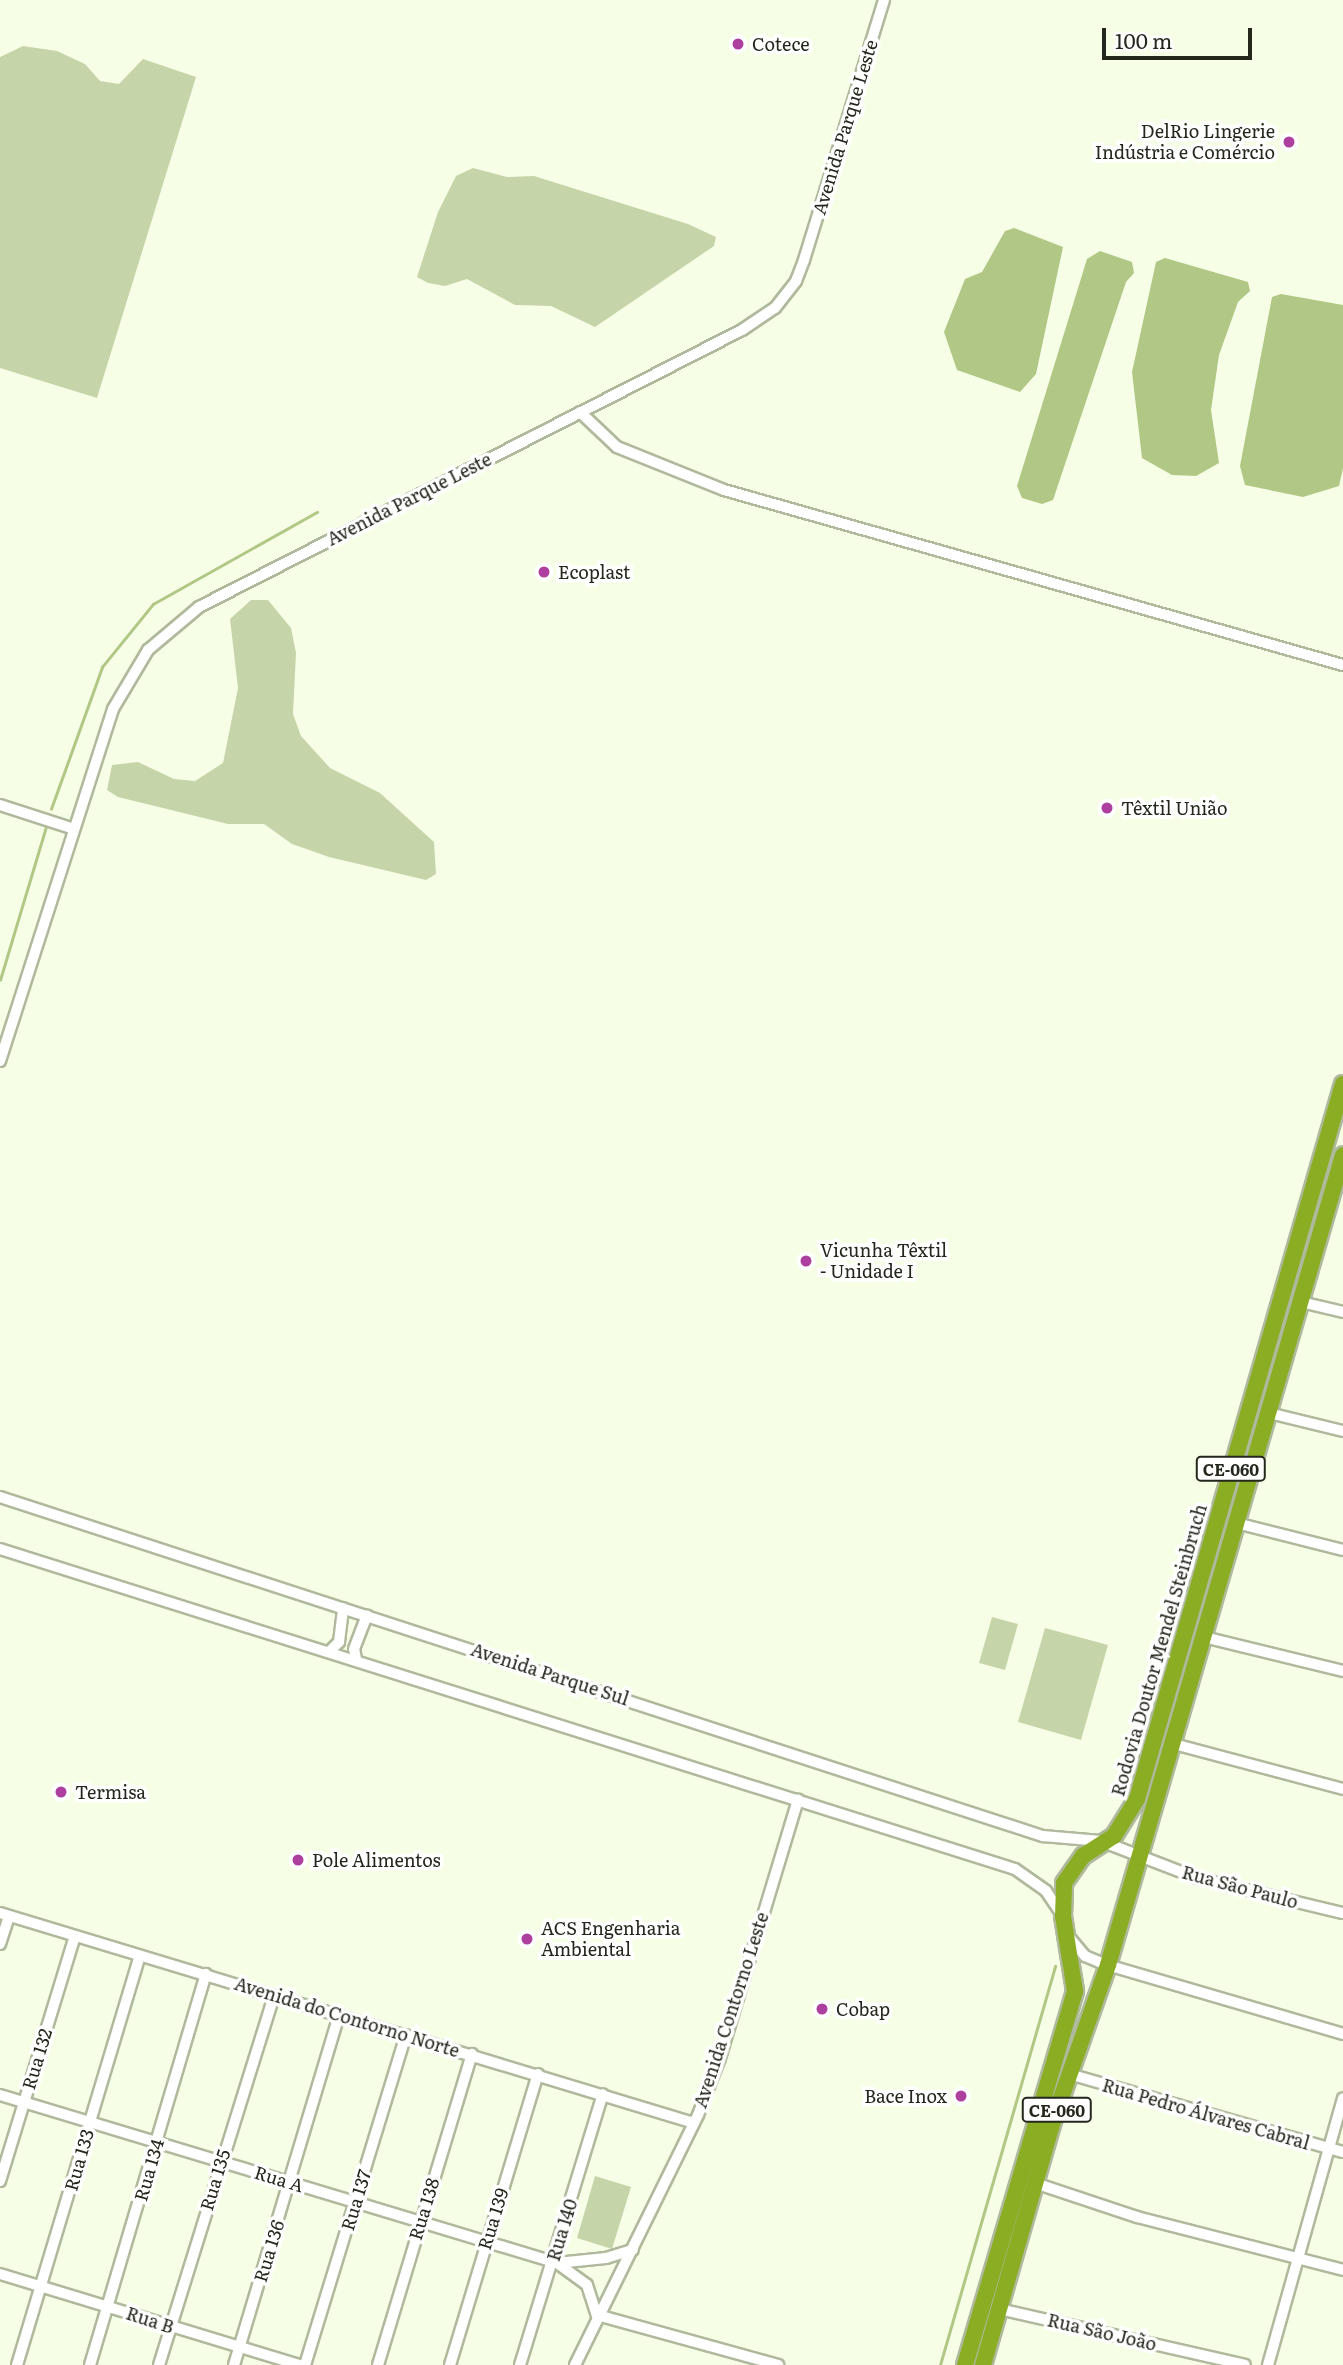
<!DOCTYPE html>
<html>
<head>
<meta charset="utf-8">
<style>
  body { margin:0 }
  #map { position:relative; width:1343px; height:2365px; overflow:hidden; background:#f6ffe6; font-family:Literata,serif }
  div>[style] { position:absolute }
  .green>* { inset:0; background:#c6d5a9 }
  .water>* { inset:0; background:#b1c785 }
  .stream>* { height:2.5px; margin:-1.25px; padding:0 1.25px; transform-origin:1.25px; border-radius:1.25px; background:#b1c785 }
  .roads { filter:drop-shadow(2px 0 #afb99c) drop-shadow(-2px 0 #afb99c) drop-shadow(0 2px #afb99c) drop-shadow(0 -2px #afb99c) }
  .minor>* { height:10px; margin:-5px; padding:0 5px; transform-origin:5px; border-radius:5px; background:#fff }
  .highway>* { height:16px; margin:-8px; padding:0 8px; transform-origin:8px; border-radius:8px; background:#8bad24 }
  .dots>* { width:19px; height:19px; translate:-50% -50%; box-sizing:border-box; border:4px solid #fff; border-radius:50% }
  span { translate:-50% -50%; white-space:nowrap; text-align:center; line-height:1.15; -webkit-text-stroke:7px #fff; paint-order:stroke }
  .shield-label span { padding:2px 5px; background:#fff; border:2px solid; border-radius:5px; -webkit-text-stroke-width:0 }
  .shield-label { font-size:16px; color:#23271c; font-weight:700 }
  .poi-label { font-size:18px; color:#23271c }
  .left { translate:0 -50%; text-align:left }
  .right { translate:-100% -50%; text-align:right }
  .street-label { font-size:18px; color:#23271c }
  .scale { position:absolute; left:1102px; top:28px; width:150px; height:32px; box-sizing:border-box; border:4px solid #23271c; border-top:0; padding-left:9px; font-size:21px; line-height:24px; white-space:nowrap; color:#23271c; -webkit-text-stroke:5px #fff; paint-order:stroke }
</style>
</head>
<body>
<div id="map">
  <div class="green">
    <i style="clip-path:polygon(23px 46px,57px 51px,85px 64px,100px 81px,119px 84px,143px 59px,196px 77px,97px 398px,0 368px,0 57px)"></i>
    <i style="clip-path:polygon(473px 168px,507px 177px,534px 176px,688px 224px,716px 237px,714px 246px,595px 327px,551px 306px,515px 305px,467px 279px,445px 286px,428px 283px,417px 277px,438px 212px,456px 176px)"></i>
    <i style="clip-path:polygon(251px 600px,268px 600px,291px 628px,296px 653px,293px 714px,301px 736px,330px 768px,380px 793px,434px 842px,436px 874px,426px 880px,329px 857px,292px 844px,264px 824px,228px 824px,118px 797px,107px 790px,112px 765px,138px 762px,174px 779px,195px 781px,223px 763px,238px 688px,230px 619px)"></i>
    <i style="clip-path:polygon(992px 1617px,1018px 1624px,1005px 1670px,979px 1663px)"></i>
    <i style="clip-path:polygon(1045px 1628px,1108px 1645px,1081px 1740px,1018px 1722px)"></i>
    <i style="clip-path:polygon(595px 2176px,631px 2187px,612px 2249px,577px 2238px)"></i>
  </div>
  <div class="water">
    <i style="clip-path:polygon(1014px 228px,1063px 247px,1036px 374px,1020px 392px,957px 370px,944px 332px,965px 279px,982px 272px,1005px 231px)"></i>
    <i style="clip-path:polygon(1100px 251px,1132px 262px,1134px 273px,1126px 282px,1053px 500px,1042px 504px,1022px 498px,1017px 486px,1087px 259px)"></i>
    <i style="clip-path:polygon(1165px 258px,1248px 282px,1250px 291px,1238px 302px,1219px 355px,1211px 410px,1219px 463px,1196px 476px,1172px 475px,1142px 458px,1132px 372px,1156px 262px)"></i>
    <i style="clip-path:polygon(1281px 294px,1343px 305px,1343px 468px,1339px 486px,1303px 497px,1245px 485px,1240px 466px,1272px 297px)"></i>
  </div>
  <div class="stream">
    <i style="left:51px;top:809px;width:151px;rotate:-70.2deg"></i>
    <i style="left:102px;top:667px;width:81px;rotate:-51deg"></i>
    <i style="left:153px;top:604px;width:188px;rotate:-29.3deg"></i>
    <i style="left:0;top:980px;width:160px;rotate:-73.3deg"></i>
    <i style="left:940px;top:2365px;width:415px;rotate:-73.9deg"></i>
  </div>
  <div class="roads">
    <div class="minor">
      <i style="left:580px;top:412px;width:51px;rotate:43.4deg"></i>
      <i style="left:617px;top:447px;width:115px;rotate:21.9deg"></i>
      <i style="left:724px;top:490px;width:643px;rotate:15.79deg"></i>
      <i style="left:0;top:805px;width:78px;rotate:18deg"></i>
      <i style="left:0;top:1061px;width:370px;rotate:-72.2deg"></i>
      <i style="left:113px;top:709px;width:69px;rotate:-59.3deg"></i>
      <i style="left:148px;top:650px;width:67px;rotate:-40.1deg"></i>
      <i style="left:199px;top:607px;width:610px;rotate:-27.03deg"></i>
      <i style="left:742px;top:330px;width:40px;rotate:-34deg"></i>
      <i style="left:775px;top:308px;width:34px;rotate:-52deg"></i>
      <i style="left:796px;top:281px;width:22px;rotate:-69deg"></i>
      <i style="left:804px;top:260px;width:272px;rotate:-72.9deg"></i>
      <i style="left:1301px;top:1302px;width:43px;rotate:13.4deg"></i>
      <i style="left:1269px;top:1413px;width:76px;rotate:13.7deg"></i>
      <i style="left:0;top:1497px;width:1097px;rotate:18.01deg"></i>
      <i style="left:1043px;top:1836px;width:58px;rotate:4.9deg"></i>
      <i style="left:1101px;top:1841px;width:103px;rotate:21.1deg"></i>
      <i style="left:1197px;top:1878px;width:150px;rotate:13.5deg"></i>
      <i style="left:1236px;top:1523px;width:110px;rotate:14.2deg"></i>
      <i style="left:0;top:1549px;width:1064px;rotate:17.5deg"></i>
      <i style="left:1015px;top:1869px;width:38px;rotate:35deg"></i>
      <i style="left:1046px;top:1891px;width:29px;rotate:56deg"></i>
      <i style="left:1204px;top:1637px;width:143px;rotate:13.7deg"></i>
      <i style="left:330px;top:1651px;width:13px;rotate:-45deg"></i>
      <i style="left:339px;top:1642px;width:34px;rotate:-83deg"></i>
      <i style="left:356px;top:1659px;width:10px;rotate:-101deg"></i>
      <i style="left:354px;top:1649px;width:36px;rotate:-69deg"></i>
      <i style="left:1174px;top:1744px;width:175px;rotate:14.9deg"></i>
      <i style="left:0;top:1913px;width:725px;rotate:16.84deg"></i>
      <i style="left:1069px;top:1937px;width:25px;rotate:50deg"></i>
      <i style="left:1085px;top:1956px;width:21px;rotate:23deg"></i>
      <i style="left:1104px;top:1964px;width:249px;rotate:16.3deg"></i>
      <i style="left:0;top:1944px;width:29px;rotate:-72deg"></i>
      <i style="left:1069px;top:2074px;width:285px;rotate:15.9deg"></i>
      <i style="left:0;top:2095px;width:582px;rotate:16.78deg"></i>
      <i style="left:557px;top:2263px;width:49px;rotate:-5.8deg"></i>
      <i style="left:606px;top:2258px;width:28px;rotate:-17deg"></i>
      <i style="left:0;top:2181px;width:256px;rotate:-73deg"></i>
      <i style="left:1035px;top:2183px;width:108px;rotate:18.4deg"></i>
      <i style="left:1137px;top:2217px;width:213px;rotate:14.4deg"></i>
      <i style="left:557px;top:2263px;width:37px;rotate:36deg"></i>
      <i style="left:587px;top:2285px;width:32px;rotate:72deg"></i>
      <i style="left:0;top:2274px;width:313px;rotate:16.9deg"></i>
      <i style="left:999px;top:2309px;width:252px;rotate:12.8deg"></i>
      <i style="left:597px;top:2315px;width:188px;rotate:15.4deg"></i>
      <i style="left:17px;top:2365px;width:427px;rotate:-73.3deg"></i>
      <i style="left:90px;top:2365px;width:408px;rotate:-73.5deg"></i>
      <i style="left:159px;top:2365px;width:387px;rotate:-72.7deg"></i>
      <i style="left:234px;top:2365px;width:364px;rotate:-73.3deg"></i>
      <i style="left:305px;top:2365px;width:345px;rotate:-73deg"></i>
      <i style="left:378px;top:2365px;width:325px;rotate:-73.2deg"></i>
      <i style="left:450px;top:2365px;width:304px;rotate:-73.2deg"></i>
      <i style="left:520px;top:2365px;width:283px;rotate:-73deg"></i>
      <i style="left:575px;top:2365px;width:279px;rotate:-63.8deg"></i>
      <i style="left:698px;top:2115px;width:61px;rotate:-68.9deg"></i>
      <i style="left:720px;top:2058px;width:270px;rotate:-73.2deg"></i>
      <i style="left:1268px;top:2365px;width:277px;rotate:-74.3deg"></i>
    </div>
    <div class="highway">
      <i style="left:965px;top:2365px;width:390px;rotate:-73.6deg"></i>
      <i style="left:1075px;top:1991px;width:76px;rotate:-99.1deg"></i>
      <i style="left:1063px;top:1916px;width:33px;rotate:-88deg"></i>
      <i style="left:1064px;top:1883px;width:33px;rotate:-55deg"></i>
      <i style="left:1083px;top:1856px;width:37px;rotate:-33deg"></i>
      <i style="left:1114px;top:1836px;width:44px;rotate:-58.1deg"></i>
      <i style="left:1137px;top:1799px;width:744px;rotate:-73.93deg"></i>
      <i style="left:983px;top:2365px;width:251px;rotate:-74deg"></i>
      <i style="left:1052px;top:2124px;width:169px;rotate:-70.6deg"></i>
      <i style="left:1108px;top:1965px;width:843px;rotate:-73.82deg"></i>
    </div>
  </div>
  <div class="dots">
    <i style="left:738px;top:44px;background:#ad409f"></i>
    <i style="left:1289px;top:142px;background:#ad409f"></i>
    <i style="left:544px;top:572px;background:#ad409f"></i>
    <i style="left:1107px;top:808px;background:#ad409f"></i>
    <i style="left:806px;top:1261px;background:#ad409f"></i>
    <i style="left:61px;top:1792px;background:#ad409f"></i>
    <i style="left:298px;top:1860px;background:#ad409f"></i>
    <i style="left:527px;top:1939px;background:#ad409f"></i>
    <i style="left:822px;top:2009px;background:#ad409f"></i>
    <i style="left:961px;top:2096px;background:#ad409f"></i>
  </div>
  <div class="shield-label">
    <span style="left:1231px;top:1469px">CE-060</span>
    <span style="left:1057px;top:2110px">CE-060</span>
  </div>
  <div class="poi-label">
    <span class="left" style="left:752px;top:44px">Cotece</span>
    <span class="right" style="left:1275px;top:142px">DelRio Lingerie<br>Indústria e Comércio</span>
    <span class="left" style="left:558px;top:572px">Ecoplast</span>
    <span class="left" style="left:1121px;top:808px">Têxtil União</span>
    <span class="left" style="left:820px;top:1261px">Vicunha Têxtil<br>- Unidade I</span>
    <span class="left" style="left:75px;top:1792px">Termisa</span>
    <span class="left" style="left:312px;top:1860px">Pole Alimentos</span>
    <span class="left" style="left:541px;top:1939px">ACS Engenharia<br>Ambiental</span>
    <span class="left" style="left:836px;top:2009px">Cobap</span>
    <span class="right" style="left:947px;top:2096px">Bace Inox</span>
  </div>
  <div class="street-label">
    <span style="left:845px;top:127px;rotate:-73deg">Avenida Parque Leste</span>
    <span style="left:409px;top:499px;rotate:-27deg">Avenida Parque Leste</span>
    <span style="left:1159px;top:1650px;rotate:-74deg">Rodovia Doutor Mendel Steinbruch</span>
    <span style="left:550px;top:1674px;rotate:18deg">Avenida Parque Sul</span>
    <span style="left:1240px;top:1887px;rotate:15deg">Rua São Paulo</span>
    <span style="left:731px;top:2010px;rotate:-72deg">Avenida Contorno Leste</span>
    <span style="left:347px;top:2017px;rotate:17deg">Avenida do Contorno Norte</span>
    <span style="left:37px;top:2059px;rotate:-73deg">Rua 132</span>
    <span style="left:1206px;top:2114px;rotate:16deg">Rua Pedro Álvares Cabral</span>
    <span style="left:79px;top:2160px;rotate:-74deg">Rua 133</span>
    <span style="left:149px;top:2170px;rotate:-74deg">Rua 134</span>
    <span style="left:279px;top:2179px;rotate:17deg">Rua A</span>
    <span style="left:215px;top:2180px;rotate:-73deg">Rua 135</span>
    <span style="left:356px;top:2200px;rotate:-73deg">Rua 137</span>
    <span style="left:424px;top:2209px;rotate:-73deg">Rua 138</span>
    <span style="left:493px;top:2219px;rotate:-73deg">Rua 139</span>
    <span style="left:562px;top:2230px;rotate:-73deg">Rua 140</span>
    <span style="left:269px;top:2251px;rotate:-73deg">Rua 136</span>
    <span style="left:150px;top:2320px;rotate:18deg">Rua B</span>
    <span style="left:1102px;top:2332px;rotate:13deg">Rua São João</span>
  </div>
  <div class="scale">100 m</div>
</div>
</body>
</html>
